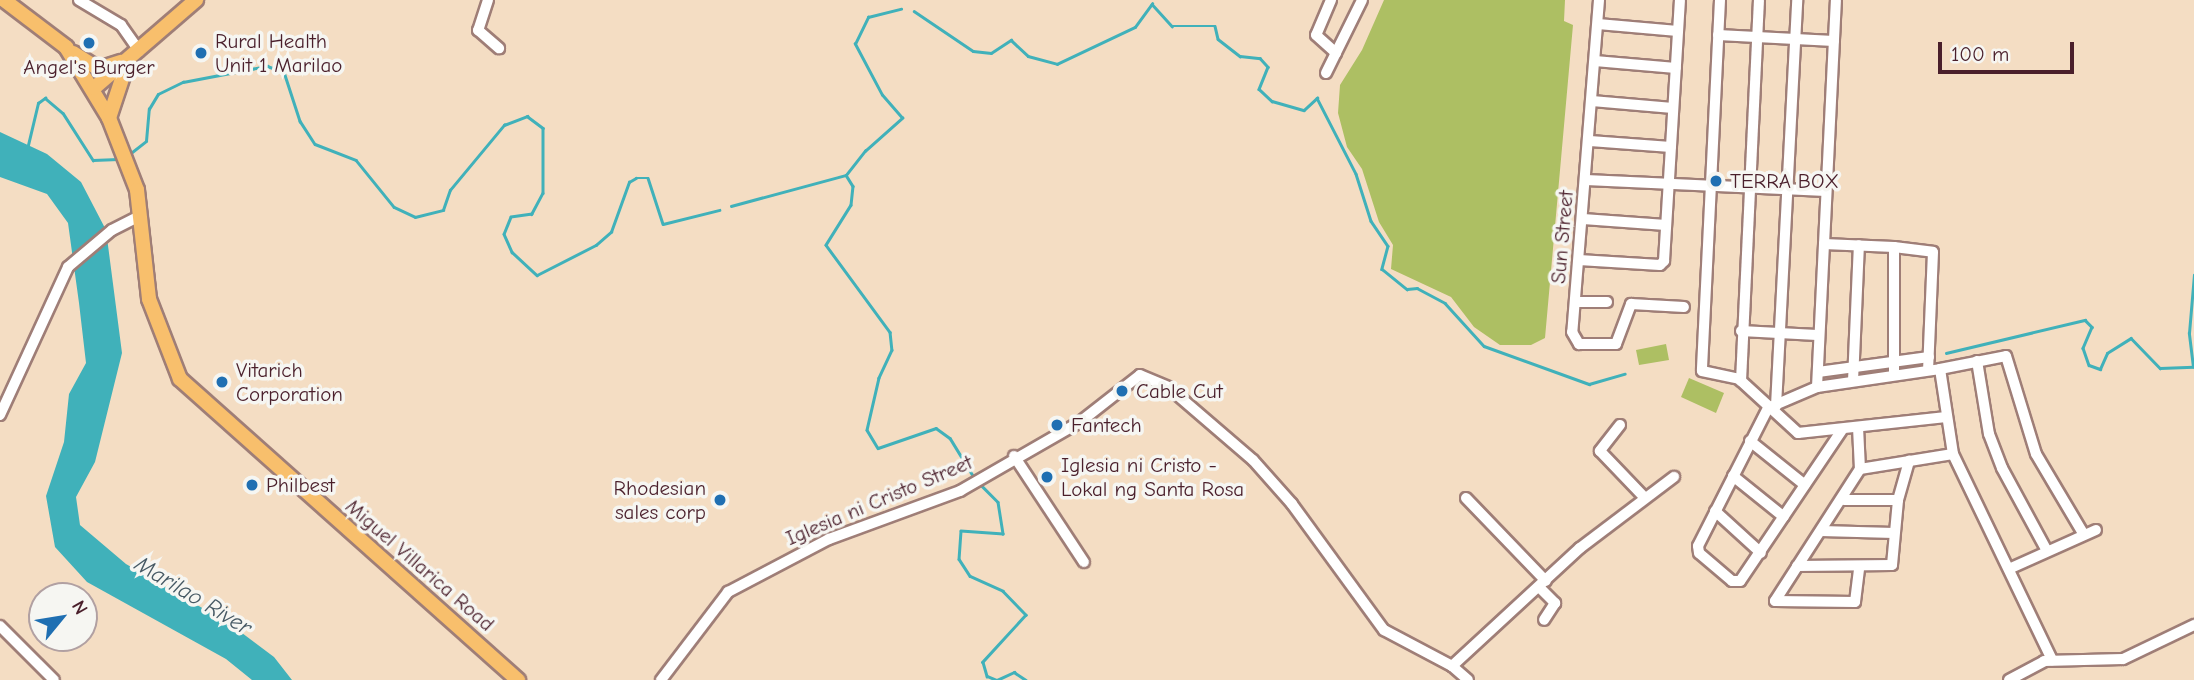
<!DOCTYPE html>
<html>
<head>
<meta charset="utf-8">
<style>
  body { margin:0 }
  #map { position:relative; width:2194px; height:680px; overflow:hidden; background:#f4ddc3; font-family:"Comic Neue",sans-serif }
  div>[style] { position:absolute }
  .green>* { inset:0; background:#adbf63 }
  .water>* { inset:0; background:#40b1ba }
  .stream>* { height:2.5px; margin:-1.25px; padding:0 1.25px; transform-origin:1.25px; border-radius:1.25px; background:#40b1ba }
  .roads { filter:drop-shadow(2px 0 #9f7e77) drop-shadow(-2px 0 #9f7e77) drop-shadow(0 2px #9f7e77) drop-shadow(0 -2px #9f7e77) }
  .minor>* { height:10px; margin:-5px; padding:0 5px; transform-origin:5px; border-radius:5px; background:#fff }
  .major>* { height:14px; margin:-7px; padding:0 7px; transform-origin:7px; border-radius:7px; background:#f8bf6c }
  .dots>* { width:19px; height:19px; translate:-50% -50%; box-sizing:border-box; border:4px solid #f6f6f2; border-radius:50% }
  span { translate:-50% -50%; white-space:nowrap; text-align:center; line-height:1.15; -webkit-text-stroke:7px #f6f6f2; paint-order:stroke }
  .poi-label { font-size:21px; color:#4a1f2b }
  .left { translate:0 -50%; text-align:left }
  .right { translate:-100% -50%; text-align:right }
  .street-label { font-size:21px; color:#4a1f2b }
  .water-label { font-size:23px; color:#465964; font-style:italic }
  .north { position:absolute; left:28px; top:582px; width:70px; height:70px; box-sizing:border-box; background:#f6f6f2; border:2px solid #b1a0a2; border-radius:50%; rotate:60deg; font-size:19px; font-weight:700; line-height:28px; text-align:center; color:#4a1f2b }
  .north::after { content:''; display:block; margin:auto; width:24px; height:32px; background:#1f6fb2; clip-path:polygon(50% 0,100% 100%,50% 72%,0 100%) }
  .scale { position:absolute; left:1938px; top:42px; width:136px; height:32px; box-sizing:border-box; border:4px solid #4a1f2b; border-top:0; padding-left:9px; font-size:21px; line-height:24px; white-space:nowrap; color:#4a1f2b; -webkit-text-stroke:5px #f6f6f2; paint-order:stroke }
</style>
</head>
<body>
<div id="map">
  <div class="green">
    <i style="clip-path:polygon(1384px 0,1565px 0,1564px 21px,1573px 25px,1545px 338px,1531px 345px,1500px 345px,1474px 327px,1451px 297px,1391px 269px,1393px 245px,1379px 222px,1362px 169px,1347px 147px,1338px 113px,1340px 85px,1362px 50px)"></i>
    <i style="clip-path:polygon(1666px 344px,1669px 360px,1639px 365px,1636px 350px)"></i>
    <i style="clip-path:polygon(1689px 378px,1724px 393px,1716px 413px,1681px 397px)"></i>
  </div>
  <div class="water">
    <i style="clip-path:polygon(0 132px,47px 154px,81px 182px,106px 230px,122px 353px,95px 462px,76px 497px,80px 525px,126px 564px,230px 624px,274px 657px,292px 680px,252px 680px,226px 659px,87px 582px,55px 547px,46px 496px,64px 442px,69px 394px,86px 363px,79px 303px,68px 223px,47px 194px,0 177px)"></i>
  </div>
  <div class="stream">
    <i style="left:914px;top:11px;width:71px;rotate:34.1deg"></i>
    <i style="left:973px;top:51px;width:18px;rotate:6deg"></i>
    <i style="left:991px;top:53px;width:24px;rotate:-33deg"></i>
    <i style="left:1011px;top:40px;width:23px;rotate:43deg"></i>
    <i style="left:1028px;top:56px;width:30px;rotate:15deg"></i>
    <i style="left:1057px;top:64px;width:86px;rotate:-25.4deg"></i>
    <i style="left:1135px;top:27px;width:29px;rotate:-54deg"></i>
    <i style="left:1152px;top:4px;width:30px;rotate:48deg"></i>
    <i style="left:1172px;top:26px;width:43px"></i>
    <i style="left:1215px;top:26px;width:13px;rotate:77deg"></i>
    <i style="left:1218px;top:39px;width:28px;rotate:38deg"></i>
    <i style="left:1240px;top:56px;width:20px;rotate:6deg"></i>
    <i style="left:1260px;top:58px;width:12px;rotate:48deg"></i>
    <i style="left:1268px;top:67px;width:24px;rotate:112deg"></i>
    <i style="left:1259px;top:89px;width:18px;rotate:43deg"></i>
    <i style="left:1272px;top:101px;width:33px;rotate:16deg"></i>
    <i style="left:1304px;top:110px;width:18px;rotate:-43deg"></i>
    <i style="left:1317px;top:98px;width:85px;rotate:62.8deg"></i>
    <i style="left:1356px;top:174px;width:49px;rotate:72.3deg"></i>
    <i style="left:1371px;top:221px;width:30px;rotate:56deg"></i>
    <i style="left:1388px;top:246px;width:24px;rotate:105deg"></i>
    <i style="left:1382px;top:269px;width:32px;rotate:39deg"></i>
    <i style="left:1407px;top:289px;width:10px;rotate:-6deg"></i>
    <i style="left:1417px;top:288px;width:32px;rotate:28deg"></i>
    <i style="left:1445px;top:303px;width:58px;rotate:47.8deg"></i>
    <i style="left:1484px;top:346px;width:112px;rotate:19.9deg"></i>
    <i style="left:1589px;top:384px;width:37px;rotate:-16deg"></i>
    <i style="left:28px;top:145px;width:43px;rotate:-76.6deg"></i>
    <i style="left:38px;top:103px;width:9px;rotate:-36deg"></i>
    <i style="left:45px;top:98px;width:23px;rotate:40deg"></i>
    <i style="left:63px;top:113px;width:56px;rotate:57.4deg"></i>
    <i style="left:93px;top:160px;width:25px;rotate:-2deg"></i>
    <i style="left:127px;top:156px;width:24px;rotate:-38deg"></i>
    <i style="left:146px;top:141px;width:32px;rotate:-85deg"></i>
    <i style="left:149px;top:109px;width:17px;rotate:-59deg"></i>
    <i style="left:158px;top:94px;width:28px;rotate:-26deg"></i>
    <i style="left:183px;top:82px;width:86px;rotate:-10.8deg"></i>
    <i style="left:267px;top:66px;width:18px;rotate:19deg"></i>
    <i style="left:284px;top:72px;width:52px;rotate:71.9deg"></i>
    <i style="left:300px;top:121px;width:27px;rotate:57deg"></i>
    <i style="left:315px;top:144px;width:44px;rotate:21.3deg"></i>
    <i style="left:356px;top:160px;width:60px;rotate:51deg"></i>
    <i style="left:394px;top:207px;width:23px;rotate:25deg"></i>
    <i style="left:415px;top:217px;width:29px;rotate:-14deg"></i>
    <i style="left:443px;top:210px;width:21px;rotate:-71deg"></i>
    <i style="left:450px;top:190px;width:85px;rotate:-50.3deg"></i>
    <i style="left:504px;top:125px;width:25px;rotate:-21deg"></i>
    <i style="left:527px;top:116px;width:20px;rotate:37deg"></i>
    <i style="left:543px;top:128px;width:65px;rotate:90deg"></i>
    <i style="left:543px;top:193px;width:24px;rotate:118deg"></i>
    <i style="left:532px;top:214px;width:21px;rotate:172deg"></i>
    <i style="left:511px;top:217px;width:18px;rotate:112deg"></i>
    <i style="left:504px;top:234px;width:20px;rotate:66deg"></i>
    <i style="left:512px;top:252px;width:34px;rotate:43deg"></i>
    <i style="left:537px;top:275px;width:66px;rotate:-27deg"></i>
    <i style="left:596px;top:245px;width:20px;rotate:-41deg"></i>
    <i style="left:611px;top:232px;width:53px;rotate:-70.2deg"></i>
    <i style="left:629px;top:182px;width:8px;rotate:-30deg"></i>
    <i style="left:636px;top:178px;width:12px"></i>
    <i style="left:648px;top:178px;width:48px;rotate:71.9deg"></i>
    <i style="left:663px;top:224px;width:58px;rotate:-14deg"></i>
    <i style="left:846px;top:175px;width:13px;rotate:58deg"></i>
    <i style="left:853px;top:186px;width:19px;rotate:96deg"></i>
    <i style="left:851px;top:205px;width:47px;rotate:122deg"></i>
    <i style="left:826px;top:245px;width:108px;rotate:53.7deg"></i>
    <i style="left:890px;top:332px;width:18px;rotate:84deg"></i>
    <i style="left:892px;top:350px;width:31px;rotate:115deg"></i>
    <i style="left:879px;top:378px;width:53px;rotate:103deg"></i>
    <i style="left:867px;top:430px;width:21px;rotate:59deg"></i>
    <i style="left:878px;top:448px;width:61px;rotate:-19deg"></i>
    <i style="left:936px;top:428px;width:17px;rotate:36deg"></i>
    <i style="left:950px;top:438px;width:48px;rotate:58.6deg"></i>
    <i style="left:846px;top:175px;width:31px;rotate:-52deg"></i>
    <i style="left:865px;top:151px;width:50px;rotate:-41.7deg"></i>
    <i style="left:902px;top:118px;width:30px;rotate:-131deg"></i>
    <i style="left:882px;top:95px;width:58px;rotate:-117.9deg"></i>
    <i style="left:855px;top:44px;width:30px;rotate:-64deg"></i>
    <i style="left:868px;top:17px;width:34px;rotate:-14deg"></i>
    <i style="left:731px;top:206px;width:119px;rotate:-15.1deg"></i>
    <i style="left:1946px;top:353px;width:143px;rotate:-13.4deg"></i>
    <i style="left:2085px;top:320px;width:10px;rotate:45deg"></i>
    <i style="left:2092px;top:327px;width:23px;rotate:113deg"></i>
    <i style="left:2083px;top:348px;width:18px;rotate:71deg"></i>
    <i style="left:2089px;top:365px;width:12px;rotate:20deg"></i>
    <i style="left:2100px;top:369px;width:17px;rotate:-66deg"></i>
    <i style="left:2107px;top:353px;width:28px;rotate:-32deg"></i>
    <i style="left:2131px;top:338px;width:42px;rotate:46deg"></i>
    <i style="left:2160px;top:368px;width:33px;rotate:-2deg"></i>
    <i style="left:2193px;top:367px;width:34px;rotate:-97deg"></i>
    <i style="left:2189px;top:333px;width:58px;rotate:-85.1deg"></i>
    <i style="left:980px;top:484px;width:25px;rotate:45deg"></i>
    <i style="left:998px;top:502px;width:32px;rotate:81deg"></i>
    <i style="left:1003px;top:534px;width:42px;rotate:-175.9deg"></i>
    <i style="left:961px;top:531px;width:28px;rotate:94deg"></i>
    <i style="left:959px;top:559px;width:20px;rotate:57deg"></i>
    <i style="left:970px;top:576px;width:36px;rotate:24deg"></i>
    <i style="left:1003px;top:591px;width:33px;rotate:46deg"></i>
    <i style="left:1026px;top:615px;width:64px;rotate:132.5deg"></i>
    <i style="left:983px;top:662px;width:15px;rotate:74deg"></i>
    <i style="left:987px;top:676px;width:11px;rotate:22deg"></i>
    <i style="left:997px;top:680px;width:19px;rotate:-25deg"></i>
    <i style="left:1014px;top:672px;width:14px;rotate:34deg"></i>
  </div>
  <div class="roads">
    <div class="minor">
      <i style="left:79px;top:0;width:49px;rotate:30.8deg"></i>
      <i style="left:121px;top:25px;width:32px;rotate:55deg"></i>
      <i style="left:488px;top:0;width:32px;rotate:108deg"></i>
      <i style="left:478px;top:30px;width:28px;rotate:41deg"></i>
      <i style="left:1331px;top:0;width:38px;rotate:113deg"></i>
      <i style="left:1316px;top:35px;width:27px;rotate:42deg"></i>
      <i style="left:1599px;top:0;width:333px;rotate:94.6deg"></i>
      <i style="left:1572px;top:332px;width:14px;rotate:60deg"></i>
      <i style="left:1579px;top:344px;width:37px"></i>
      <i style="left:1616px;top:344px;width:43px;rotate:-69.4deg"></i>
      <i style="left:1631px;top:304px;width:53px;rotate:3.2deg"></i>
      <i style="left:1720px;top:0;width:371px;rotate:92.8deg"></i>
      <i style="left:1702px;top:371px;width:38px;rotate:12deg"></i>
      <i style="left:1739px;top:379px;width:80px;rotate:42.5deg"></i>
      <i style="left:1798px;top:433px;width:149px;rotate:-6.2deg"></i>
      <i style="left:1598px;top:24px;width:80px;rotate:5deg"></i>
      <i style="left:1718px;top:35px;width:116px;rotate:3deg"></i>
      <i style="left:1595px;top:61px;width:81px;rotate:4.9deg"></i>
      <i style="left:1326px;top:73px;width:81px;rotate:-63.7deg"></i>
      <i style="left:1592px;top:101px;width:81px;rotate:4.9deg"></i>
      <i style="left:1590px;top:141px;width:81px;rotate:4.2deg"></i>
      <i style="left:1586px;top:180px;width:240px;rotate:2.6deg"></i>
      <i style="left:1583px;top:219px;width:83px;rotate:4.1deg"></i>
      <i style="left:1824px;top:244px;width:70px;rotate:2.5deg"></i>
      <i style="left:1894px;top:247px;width:128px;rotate:90deg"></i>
      <i style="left:1894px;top:247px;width:39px;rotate:7deg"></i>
      <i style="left:1933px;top:252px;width:118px;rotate:92.4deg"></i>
      <i style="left:1579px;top:260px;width:81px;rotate:3.5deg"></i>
      <i style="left:1660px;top:265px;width:6px;rotate:-45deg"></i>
      <i style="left:1664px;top:261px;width:261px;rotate:-86.5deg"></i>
      <i style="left:1575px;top:302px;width:32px"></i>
      <i style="left:1741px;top:331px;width:76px;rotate:3deg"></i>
      <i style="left:1977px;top:361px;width:74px;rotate:80.7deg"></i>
      <i style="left:1989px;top:434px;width:36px;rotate:69deg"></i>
      <i style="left:2002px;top:468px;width:92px;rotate:61.5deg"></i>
      <i style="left:1940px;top:369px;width:67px;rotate:-11.1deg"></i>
      <i style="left:2006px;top:356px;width:102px;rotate:73deg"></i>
      <i style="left:2036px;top:454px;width:92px;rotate:59.3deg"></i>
      <i style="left:1818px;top:372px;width:112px;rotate:-7.7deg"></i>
      <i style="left:1741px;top:381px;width:381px;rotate:-87.3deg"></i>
      <i style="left:1853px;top:381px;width:136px;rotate:-87.5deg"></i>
      <i style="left:1817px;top:387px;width:387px;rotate:-87.2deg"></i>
      <i style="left:1776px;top:406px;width:407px;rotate:-87deg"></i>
      <i style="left:0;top:415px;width:163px;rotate:-65.3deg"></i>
      <i style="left:68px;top:267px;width:57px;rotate:-40.1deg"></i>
      <i style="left:112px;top:230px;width:31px;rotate:-27deg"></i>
      <i style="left:1620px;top:425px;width:33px;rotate:128deg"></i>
      <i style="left:1600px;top:451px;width:65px;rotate:46.2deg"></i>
      <i style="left:1858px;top:427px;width:42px;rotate:87.3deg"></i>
      <i style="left:1860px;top:469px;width:157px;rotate:122.8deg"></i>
      <i style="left:1775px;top:601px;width:80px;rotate:0.7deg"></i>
      <i style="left:1855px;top:602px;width:34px;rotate:-83deg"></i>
      <i style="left:1842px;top:430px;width:182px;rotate:124deg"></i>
      <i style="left:1740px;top:581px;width:8px;rotate:180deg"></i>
      <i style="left:1732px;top:581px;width:43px;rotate:-139.7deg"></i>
      <i style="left:1699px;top:553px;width:7px;rotate:-98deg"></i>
      <i style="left:1698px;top:546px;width:155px;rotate:-63.1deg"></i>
      <i style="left:1768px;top:408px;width:53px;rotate:-23.2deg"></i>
      <i style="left:1817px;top:387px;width:124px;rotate:-8.3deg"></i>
      <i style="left:1940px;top:369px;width:86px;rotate:81.3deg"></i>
      <i style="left:1953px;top:454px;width:229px;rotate:64.3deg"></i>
      <i style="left:1750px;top:441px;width:70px;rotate:38.7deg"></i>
      <i style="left:1014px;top:456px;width:127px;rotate:56.6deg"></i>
      <i style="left:1860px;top:469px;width:94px;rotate:-9.2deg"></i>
      <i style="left:1733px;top:476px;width:65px;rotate:38.8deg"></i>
      <i style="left:1466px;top:498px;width:115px;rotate:46.1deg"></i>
      <i style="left:1844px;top:500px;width:54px"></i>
      <i style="left:1715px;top:511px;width:62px;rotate:42.4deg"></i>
      <i style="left:1821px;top:531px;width:73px;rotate:1.6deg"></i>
      <i style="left:1797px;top:566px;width:95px;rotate:-0.6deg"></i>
      <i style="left:1892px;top:565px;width:65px;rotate:-84.7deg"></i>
      <i style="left:1898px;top:500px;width:41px;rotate:-74.2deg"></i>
      <i style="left:2011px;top:568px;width:93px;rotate:-24.1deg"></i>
      <i style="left:1539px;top:587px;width:23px;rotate:45deg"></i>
      <i style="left:1555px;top:603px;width:20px;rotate:123deg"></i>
      <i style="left:0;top:626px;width:76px;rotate:45deg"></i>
      <i style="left:1452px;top:666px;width:174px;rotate:-42.7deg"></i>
      <i style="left:1580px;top:548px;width:118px;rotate:-37.1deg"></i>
      <i style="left:661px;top:680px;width:111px;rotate:-52.7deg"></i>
      <i style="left:728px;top:592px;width:114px;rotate:-27.7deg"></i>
      <i style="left:829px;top:539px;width:140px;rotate:-20.1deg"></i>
      <i style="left:960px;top:491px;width:138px;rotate:-29.9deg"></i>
      <i style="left:1080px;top:422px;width:76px;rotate:-38.1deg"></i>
      <i style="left:1140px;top:375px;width:30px;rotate:23deg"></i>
      <i style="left:1168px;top:387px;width:112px;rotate:40.7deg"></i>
      <i style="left:1253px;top:460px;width:59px;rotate:48.4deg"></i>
      <i style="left:1292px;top:504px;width:156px;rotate:53.9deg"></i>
      <i style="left:1384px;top:630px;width:77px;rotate:27.9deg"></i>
      <i style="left:1452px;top:666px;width:21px;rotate:41deg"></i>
      <i style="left:2009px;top:680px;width:40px;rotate:-28deg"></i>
      <i style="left:2044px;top:661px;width:79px;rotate:-1.5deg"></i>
      <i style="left:2123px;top:659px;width:79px;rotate:-25.6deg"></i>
    </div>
    <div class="major">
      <i style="left:4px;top:0;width:78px;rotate:37.2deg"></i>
      <i style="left:66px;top:47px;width:83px;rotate:58.8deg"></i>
      <i style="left:109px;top:118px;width:77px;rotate:68.7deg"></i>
      <i style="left:137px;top:190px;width:110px;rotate:83.7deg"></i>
      <i style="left:149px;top:299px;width:86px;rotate:68.8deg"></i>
      <i style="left:180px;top:379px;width:453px;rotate:41.7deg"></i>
      <i style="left:73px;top:53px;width:31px;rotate:32deg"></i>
      <i style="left:99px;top:69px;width:23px;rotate:-18deg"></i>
      <i style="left:94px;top:88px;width:135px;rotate:-40.8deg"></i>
      <i style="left:109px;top:118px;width:57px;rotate:-71.6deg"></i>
    </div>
  </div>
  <div class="dots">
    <i style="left:89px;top:43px;background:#1f6fb2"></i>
    <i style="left:201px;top:53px;background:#1f6fb2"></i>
    <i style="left:1716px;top:181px;background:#1f6fb2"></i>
    <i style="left:222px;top:382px;background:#1f6fb2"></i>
    <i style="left:1122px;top:391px;background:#1f6fb2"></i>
    <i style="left:1057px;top:425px;background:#1f6fb2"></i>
    <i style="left:1047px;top:477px;background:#1f6fb2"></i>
    <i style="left:252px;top:485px;background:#1f6fb2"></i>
    <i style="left:720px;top:500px;background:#1f6fb2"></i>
  </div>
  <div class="poi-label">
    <span class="left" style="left:215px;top:53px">Rural Health<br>Unit 1 Marilao</span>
    <span style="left:89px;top:67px">Angel's Burger</span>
    <span class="left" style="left:1730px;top:181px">TERRA BOX</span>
    <span class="left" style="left:236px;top:382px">Vitarich<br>Corporation</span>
    <span class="left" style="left:1136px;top:391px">Cable Cut</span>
    <span class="left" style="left:1071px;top:425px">Fantech</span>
    <span class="left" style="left:1061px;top:477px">Iglesia ni Cristo -<br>Lokal ng Santa Rosa</span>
    <span class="left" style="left:266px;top:485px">Philbest</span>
    <span class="right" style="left:706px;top:500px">Rhodesian<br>sales corp</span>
  </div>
  <div class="street-label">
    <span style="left:1562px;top:237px;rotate:-85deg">Sun Street</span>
    <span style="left:879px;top:500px;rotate:-23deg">Iglesia ni Cristo Street</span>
    <span style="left:420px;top:565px;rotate:41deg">Miguel Villarica Road</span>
  </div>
  <div class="water-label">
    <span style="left:193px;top:596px;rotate:31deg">Marilao River</span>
  </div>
  <div class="north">N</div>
  <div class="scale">100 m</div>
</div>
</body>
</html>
